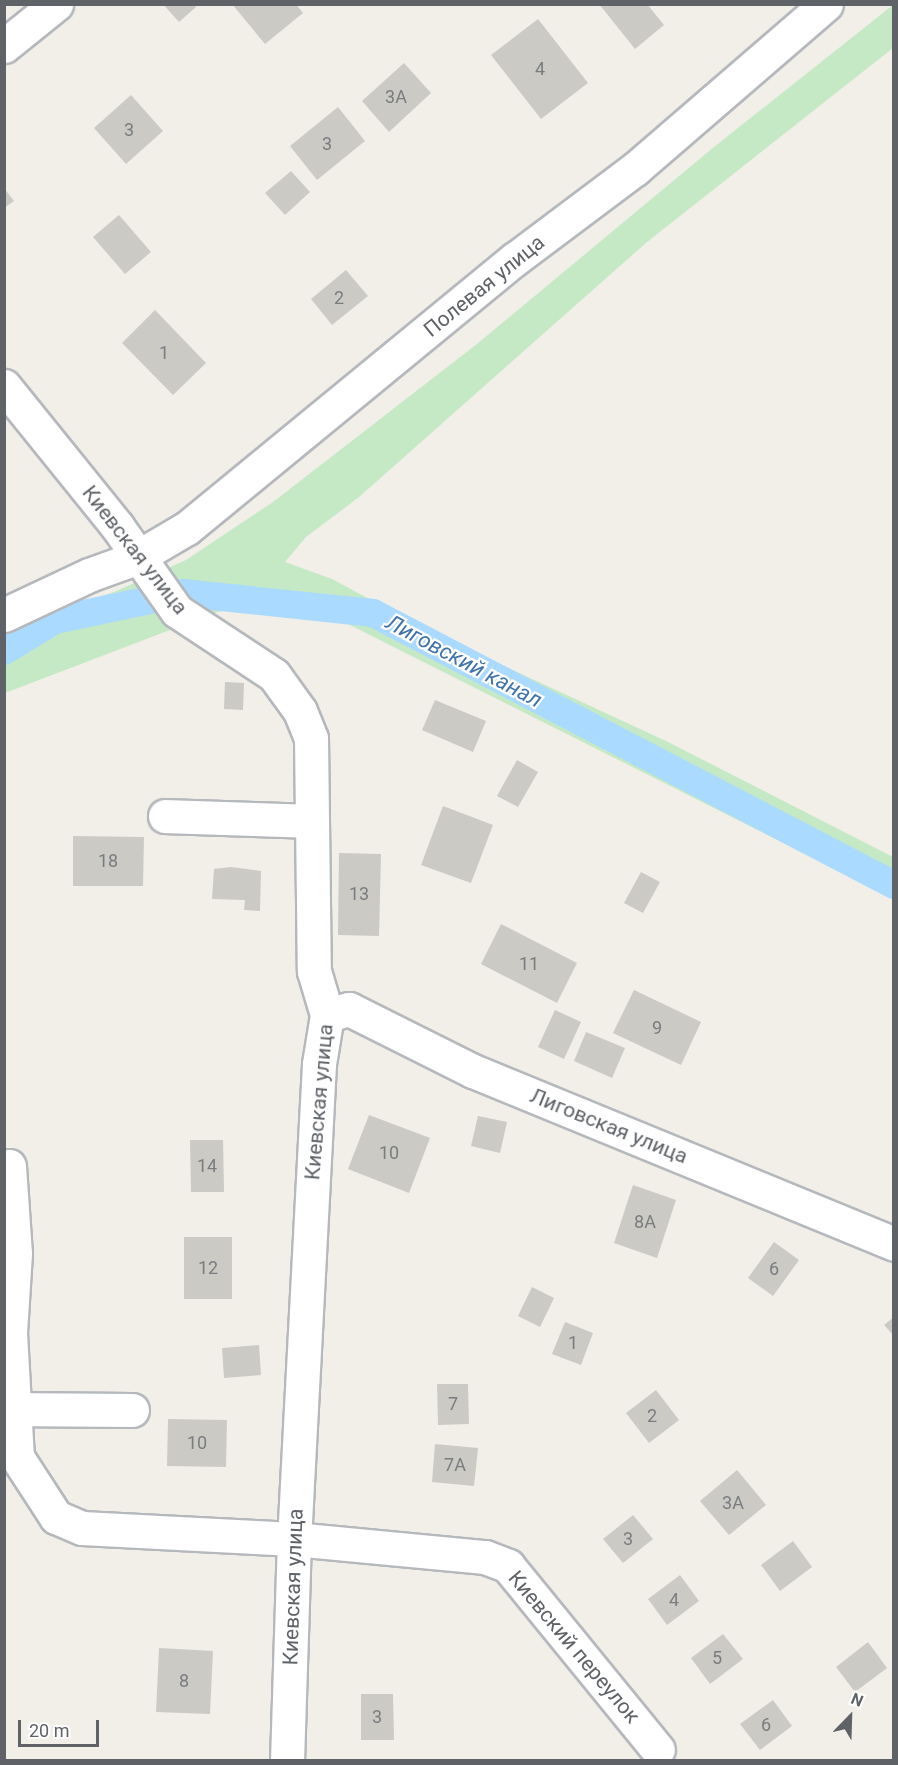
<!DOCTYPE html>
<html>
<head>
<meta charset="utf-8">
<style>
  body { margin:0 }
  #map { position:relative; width:898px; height:1765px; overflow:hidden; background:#f1efe8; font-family:Roboto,sans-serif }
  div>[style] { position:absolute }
  .green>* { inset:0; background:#c5e8c5 }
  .canal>* { height:28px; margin:-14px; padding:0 14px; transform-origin:14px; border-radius:14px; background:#aadaff }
  .building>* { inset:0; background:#cccac5 }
  .roads { filter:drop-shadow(2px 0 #b5b8bc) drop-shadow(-2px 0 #b5b8bc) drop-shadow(0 2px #b5b8bc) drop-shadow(0 -2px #b5b8bc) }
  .minor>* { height:33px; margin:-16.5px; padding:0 16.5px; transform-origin:16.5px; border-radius:16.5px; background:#fff }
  span { translate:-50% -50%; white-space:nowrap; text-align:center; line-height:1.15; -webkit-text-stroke:4.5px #fff; paint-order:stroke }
  .number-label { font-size:18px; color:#7a7d7f }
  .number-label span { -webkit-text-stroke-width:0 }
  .street-label { font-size:21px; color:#5f6368 }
  .water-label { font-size:22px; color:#4174aa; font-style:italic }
  .frame { position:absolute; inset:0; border:6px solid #5f6368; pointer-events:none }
  .north { position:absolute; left:820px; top:1687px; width:60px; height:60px; -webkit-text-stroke:4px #fff; paint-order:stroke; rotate:23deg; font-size:16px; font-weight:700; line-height:24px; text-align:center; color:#5f6368 }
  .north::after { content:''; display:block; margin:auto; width:21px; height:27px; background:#5f6368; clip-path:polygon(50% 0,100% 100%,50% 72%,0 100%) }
  .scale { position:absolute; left:18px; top:1720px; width:81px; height:27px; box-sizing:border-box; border:3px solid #5f6368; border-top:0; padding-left:8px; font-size:18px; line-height:21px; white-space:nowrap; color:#5f6368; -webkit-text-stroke:4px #fff; paint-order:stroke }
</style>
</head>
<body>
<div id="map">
  <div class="green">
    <i style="clip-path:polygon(893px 5px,893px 48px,647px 242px,359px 497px,306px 537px,285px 562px,332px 579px,433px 633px,668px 742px,893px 857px,893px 898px,338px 619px,243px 607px,217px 612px,5px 693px,5px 639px,45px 615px,114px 592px,186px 560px,273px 502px,477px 344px,714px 147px)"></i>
  </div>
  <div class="canal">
    <i style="left:4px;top:651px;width:60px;rotate:-31.3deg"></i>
    <i style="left:55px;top:620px;width:131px;rotate:-11.9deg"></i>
    <i style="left:183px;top:593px;width:191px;rotate:6deg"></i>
    <i style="left:373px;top:613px;width:588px;rotate:27.57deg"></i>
  </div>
  <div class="building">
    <i style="clip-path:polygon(163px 4px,194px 4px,196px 7px,179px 22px)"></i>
    <i style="clip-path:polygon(232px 4px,296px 4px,303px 13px,265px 44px)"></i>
    <i style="clip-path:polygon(599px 4px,647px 4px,664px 25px,635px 49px)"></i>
    <i style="clip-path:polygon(538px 19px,588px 83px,541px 119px,491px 55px)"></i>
    <i style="clip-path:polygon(404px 63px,431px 93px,389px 132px,362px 101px)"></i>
    <i style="clip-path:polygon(131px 95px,163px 131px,126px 164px,94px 128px)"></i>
    <i style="clip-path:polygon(338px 107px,365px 141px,317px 180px,290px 146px)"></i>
    <i style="clip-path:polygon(291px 171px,310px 192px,285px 215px,265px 193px)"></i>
    <i style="clip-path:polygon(4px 188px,14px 201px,4px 208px)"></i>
    <i style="clip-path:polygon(119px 215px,151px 252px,125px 274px,93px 237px)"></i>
    <i style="clip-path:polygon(346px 270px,368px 296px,332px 325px,311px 299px)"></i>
    <i style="clip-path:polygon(155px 310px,206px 363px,173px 395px,122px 343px)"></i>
    <i style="clip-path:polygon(225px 682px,244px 683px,243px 710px,224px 709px)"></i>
    <i style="clip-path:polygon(435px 700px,486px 721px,473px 752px,422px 730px)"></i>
    <i style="clip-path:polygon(517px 760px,538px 772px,518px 807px,497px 796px)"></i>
    <i style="clip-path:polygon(443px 806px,493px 825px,471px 883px,421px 865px)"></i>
    <i style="clip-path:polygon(73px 836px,144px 837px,143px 886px,73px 886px)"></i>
    <i style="clip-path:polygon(339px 853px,381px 854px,379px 936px,338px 935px)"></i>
    <i style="clip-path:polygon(231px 867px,261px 871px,260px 911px,244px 910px,245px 900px,212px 899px,214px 869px)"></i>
    <i style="clip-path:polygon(641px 872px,660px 882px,643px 913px,624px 903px)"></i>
    <i style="clip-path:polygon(501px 924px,577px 963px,557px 1003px,481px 964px)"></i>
    <i style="clip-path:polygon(634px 990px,701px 1022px,681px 1065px,613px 1033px)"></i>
    <i style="clip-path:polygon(555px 1010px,581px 1022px,564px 1059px,538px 1047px)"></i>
    <i style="clip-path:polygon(586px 1032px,625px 1048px,612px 1078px,574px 1061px)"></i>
    <i style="clip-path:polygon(369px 1115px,430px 1138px,409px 1193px,348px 1169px)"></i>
    <i style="clip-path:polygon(478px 1116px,507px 1122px,500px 1153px,471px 1146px)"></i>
    <i style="clip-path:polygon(190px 1140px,223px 1140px,224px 1192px,191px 1192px)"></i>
    <i style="clip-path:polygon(633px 1185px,676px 1200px,657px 1258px,614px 1243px)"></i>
    <i style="clip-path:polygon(184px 1237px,232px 1237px,232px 1299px,184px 1299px)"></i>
    <i style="clip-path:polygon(774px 1242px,799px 1260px,773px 1296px,748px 1278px)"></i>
    <i style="clip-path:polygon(532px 1287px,554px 1298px,540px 1327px,518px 1316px)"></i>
    <i style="clip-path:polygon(894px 1317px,894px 1336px,884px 1325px)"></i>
    <i style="clip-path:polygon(565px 1322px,593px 1333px,581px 1365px,552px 1354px)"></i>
    <i style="clip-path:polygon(259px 1345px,261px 1375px,224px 1378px,222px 1348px)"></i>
    <i style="clip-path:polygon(437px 1384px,468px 1384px,469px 1424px,438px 1425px)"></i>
    <i style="clip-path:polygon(656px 1390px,679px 1420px,649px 1443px,626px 1413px)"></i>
    <i style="clip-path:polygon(168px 1419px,227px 1420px,226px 1467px,167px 1466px)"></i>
    <i style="clip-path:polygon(435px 1444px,478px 1448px,474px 1486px,432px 1482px)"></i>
    <i style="clip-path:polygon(737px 1470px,766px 1505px,729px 1535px,700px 1501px)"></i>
    <i style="clip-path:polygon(633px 1515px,653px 1539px,623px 1563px,603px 1539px)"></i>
    <i style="clip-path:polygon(793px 1541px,812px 1567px,780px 1591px,761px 1565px)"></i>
    <i style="clip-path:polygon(680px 1575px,699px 1601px,667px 1625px,648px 1599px)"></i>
    <i style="clip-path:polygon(723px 1634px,743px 1659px,710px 1684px,691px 1658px)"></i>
    <i style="clip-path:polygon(868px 1642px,887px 1668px,855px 1692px,836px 1667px)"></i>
    <i style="clip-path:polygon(159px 1648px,213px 1651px,210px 1714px,156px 1712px)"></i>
    <i style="clip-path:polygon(361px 1694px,393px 1694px,394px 1740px,361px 1740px)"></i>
    <i style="clip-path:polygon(773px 1700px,792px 1726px,760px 1750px,740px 1724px)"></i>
  </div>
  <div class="roads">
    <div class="minor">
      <i style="left:4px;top:46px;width:67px;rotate:-38.9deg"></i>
      <i style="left:4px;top:386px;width:180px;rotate:51.1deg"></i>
      <i style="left:117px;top:526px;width:104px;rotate:54.8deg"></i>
      <i style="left:177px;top:611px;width:116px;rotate:33.4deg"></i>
      <i style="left:274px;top:675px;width:44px;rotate:54.2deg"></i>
      <i style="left:300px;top:711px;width:29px;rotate:68deg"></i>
      <i style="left:311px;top:738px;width:233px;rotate:89.3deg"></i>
      <i style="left:314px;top:971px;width:46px;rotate:73.5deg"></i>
      <i style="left:327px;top:1015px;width:50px;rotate:99.3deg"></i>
      <i style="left:319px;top:1064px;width:476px;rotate:93deg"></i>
      <i style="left:294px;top:1539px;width:221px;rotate:91.8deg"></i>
      <i style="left:4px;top:615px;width:94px;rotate:-25.2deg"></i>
      <i style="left:89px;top:575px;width:50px;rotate:-19.9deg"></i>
      <i style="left:136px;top:558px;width:59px;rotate:-30.5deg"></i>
      <i style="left:187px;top:528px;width:424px;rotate:-39.4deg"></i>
      <i style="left:515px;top:259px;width:150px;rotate:-36.9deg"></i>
      <i style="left:635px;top:169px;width:252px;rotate:-40.8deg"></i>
      <i style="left:165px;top:816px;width:147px;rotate:1.9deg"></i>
      <i style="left:327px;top:1015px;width:23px;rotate:-15deg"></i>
      <i style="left:349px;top:1009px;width:139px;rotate:26.6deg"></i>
      <i style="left:473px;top:1071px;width:455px;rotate:22.3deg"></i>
      <i style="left:9px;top:1166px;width:87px;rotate:86.1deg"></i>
      <i style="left:15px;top:1253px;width:80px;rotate:93.6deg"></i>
      <i style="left:10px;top:1333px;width:124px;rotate:86.8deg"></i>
      <i style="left:17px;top:1457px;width:72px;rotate:57deg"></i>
      <i style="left:56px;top:1517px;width:28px;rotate:23deg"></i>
      <i style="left:82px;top:1528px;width:212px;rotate:3deg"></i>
      <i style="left:294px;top:1539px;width:192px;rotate:5.4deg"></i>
      <i style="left:485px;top:1557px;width:25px;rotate:21deg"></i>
      <i style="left:508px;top:1566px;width:237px;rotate:50.8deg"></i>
      <i style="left:4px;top:1409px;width:128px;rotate:0.4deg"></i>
    </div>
  </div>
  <div class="number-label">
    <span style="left:540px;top:69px">4</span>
    <span style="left:396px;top:97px">3А</span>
    <span style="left:129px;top:130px">3</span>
    <span style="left:327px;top:144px">3</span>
    <span style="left:339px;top:298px">2</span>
    <span style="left:164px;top:353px">1</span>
    <span style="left:108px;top:861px">18</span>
    <span style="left:359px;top:894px">13</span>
    <span style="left:529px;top:964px">11</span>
    <span style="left:657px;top:1028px">9</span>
    <span style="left:389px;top:1153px">10</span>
    <span style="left:207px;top:1166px">14</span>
    <span style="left:645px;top:1222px">8А</span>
    <span style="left:208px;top:1268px">12</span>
    <span style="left:774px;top:1269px">6</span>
    <span style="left:573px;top:1343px">1</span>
    <span style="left:453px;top:1404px">7</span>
    <span style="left:652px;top:1416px">2</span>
    <span style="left:197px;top:1443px">10</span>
    <span style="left:455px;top:1465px">7А</span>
    <span style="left:733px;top:1503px">3А</span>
    <span style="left:628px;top:1539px">3</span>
    <span style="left:674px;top:1600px">4</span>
    <span style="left:717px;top:1658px">5</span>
    <span style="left:184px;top:1681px">8</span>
    <span style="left:377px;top:1717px">3</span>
    <span style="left:766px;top:1725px">6</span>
  </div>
  <div class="street-label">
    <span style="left:484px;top:286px;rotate:-39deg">Полевая улица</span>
    <span style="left:135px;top:550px;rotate:52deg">Киевская улица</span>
    <span style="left:319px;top:1102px;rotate:-85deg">Киевская улица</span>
    <span style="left:609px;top:1126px;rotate:22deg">Лиговская улица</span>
    <span style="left:293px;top:1587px;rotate:-88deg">Киевская улица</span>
    <span style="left:574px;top:1647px;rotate:50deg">Киевский переулок</span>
  </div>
  <div class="water-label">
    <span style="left:464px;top:661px;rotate:28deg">Лиговский канал</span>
  </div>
  <div class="frame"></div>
  <div class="north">N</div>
  <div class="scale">20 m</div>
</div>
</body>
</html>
